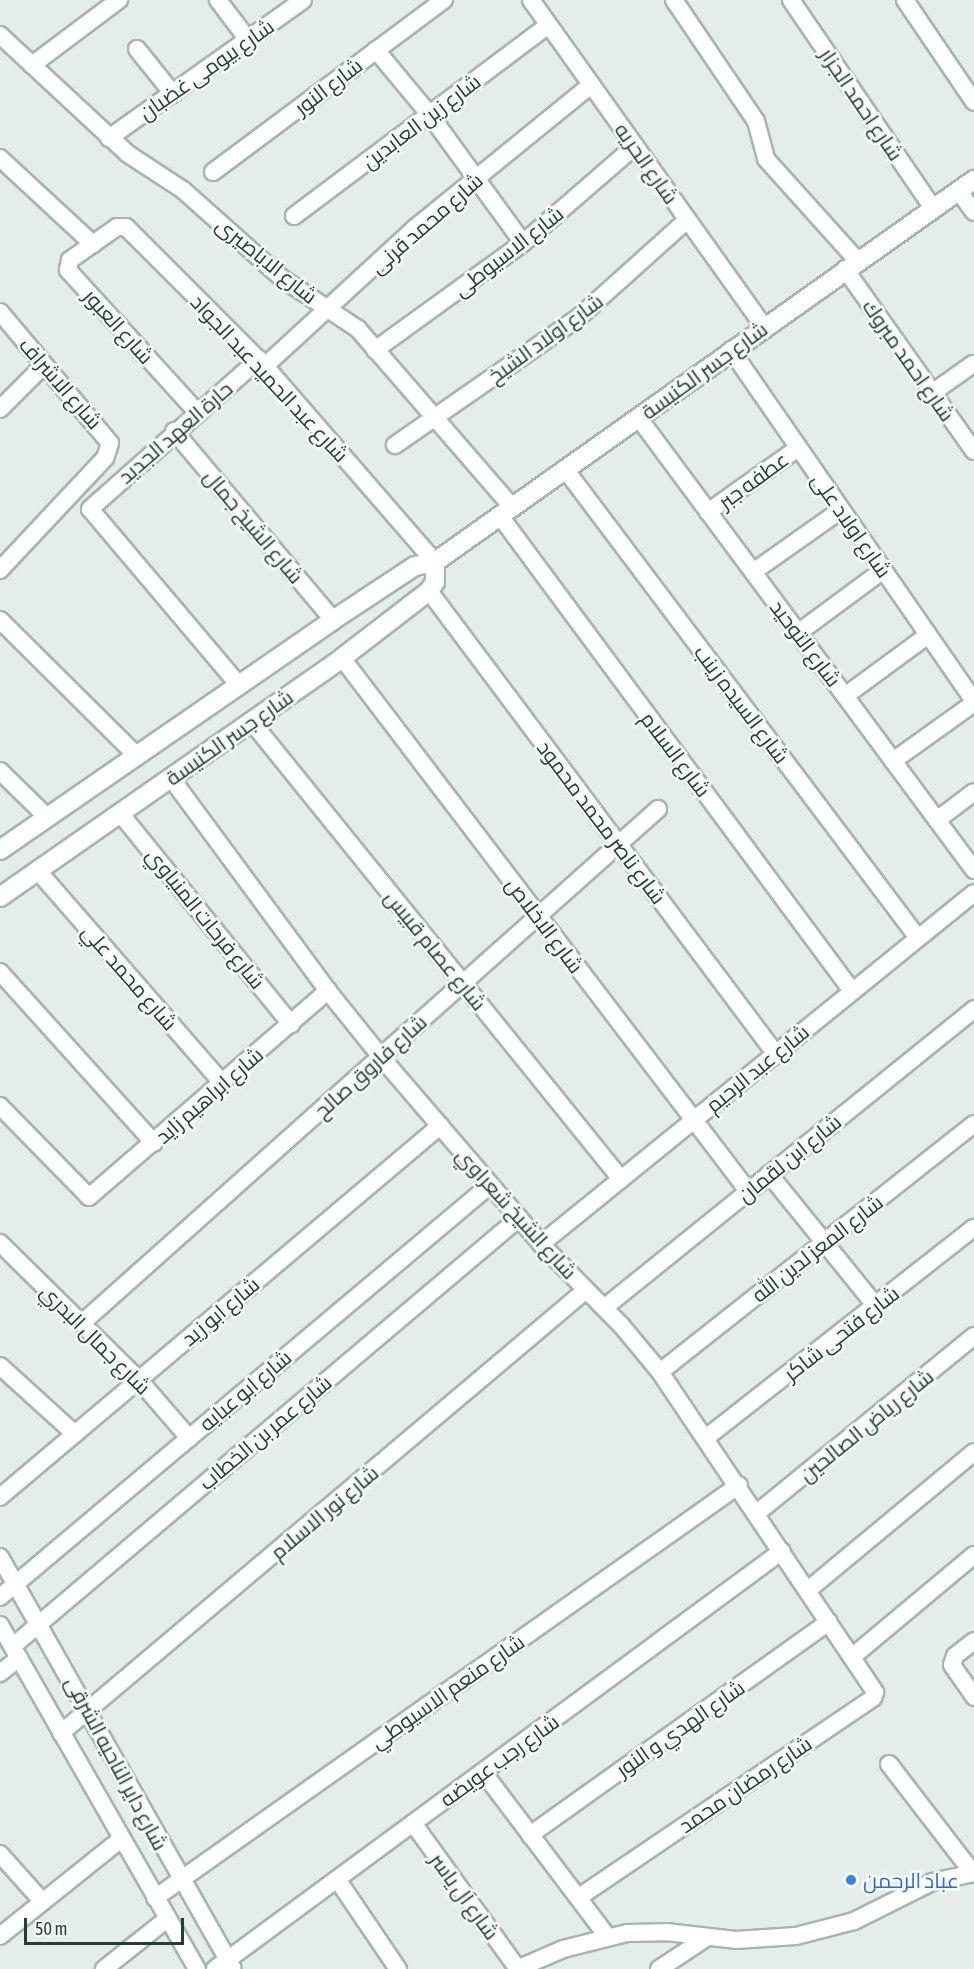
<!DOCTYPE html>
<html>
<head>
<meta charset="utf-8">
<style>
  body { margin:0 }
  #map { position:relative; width:974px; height:1969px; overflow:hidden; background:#e4ede9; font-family:"Asap Condensed",Cairo,sans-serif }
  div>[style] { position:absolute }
  .roads { filter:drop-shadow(2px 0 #a7b5b0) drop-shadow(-2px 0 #a7b5b0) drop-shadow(0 2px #a7b5b0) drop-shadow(0 -2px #a7b5b0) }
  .street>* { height:16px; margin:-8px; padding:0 8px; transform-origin:8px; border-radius:8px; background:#fff }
  .secondary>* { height:18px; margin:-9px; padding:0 9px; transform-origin:9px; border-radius:9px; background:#fff }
  .dots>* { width:16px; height:16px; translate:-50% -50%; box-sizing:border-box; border:3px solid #f5f9f7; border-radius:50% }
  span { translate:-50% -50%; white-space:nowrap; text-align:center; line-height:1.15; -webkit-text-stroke:5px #f5f9f7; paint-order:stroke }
  .street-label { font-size:21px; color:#243d38 }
  .shop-label { font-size:21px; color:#366cbe }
  .left { translate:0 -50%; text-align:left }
  .scale { position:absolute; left:24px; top:1918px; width:160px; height:27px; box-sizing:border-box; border:3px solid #243d38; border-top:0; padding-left:8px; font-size:18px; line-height:21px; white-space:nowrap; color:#243d38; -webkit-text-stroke:4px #f5f9f7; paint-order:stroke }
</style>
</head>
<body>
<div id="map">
  <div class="roads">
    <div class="street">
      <i style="left:218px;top:0;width:51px;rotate:52.9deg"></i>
      <i style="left:531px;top:0;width:402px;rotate:54.5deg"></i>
      <i style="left:674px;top:0;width:146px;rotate:55.9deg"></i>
      <i style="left:756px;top:121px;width:39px;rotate:75deg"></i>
      <i style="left:766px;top:159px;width:136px;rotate:48deg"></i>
      <i style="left:791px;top:0;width:252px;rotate:55.7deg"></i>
      <i style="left:905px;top:0;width:123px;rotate:55.9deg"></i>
      <i style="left:0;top:35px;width:175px;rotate:42.9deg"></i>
      <i style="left:128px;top:154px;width:66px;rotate:33.2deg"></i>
      <i style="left:183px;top:190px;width:134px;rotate:41.7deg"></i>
      <i style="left:283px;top:279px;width:90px;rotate:33.7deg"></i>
      <i style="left:358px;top:329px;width:235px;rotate:49.1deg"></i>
      <i style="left:137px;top:49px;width:58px;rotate:51.3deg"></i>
      <i style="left:376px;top:50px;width:85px;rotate:50.3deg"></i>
      <i style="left:430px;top:115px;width:158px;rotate:54deg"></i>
      <i style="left:32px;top:65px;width:109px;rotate:-36.8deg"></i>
      <i style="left:109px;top:138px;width:238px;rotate:-35.4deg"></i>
      <i style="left:0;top:158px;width:127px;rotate:42.8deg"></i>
      <i style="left:213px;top:172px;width:288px;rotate:-36.7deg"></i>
      <i style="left:958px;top:190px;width:27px;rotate:54deg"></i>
      <i style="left:294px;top:216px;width:318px;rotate:-36.9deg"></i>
      <i style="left:845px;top:269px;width:223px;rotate:54.7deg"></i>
      <i style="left:0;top:312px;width:171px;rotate:50deg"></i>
      <i style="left:110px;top:443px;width:16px;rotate:108deg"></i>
      <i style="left:105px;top:458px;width:154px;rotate:133.2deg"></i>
      <i style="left:375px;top:350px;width:183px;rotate:-35.9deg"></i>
      <i style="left:523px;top:243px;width:148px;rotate:-40.9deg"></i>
      <i style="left:731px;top:350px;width:427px;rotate:55.3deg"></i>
      <i style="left:265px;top:366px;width:204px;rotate:-42.6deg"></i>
      <i style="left:415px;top:228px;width:227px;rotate:-39.1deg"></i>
      <i style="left:932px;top:393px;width:50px;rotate:-35.3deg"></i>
      <i style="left:0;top:409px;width:62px;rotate:-45deg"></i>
      <i style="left:197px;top:412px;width:192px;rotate:-132.3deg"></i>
      <i style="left:68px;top:270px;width:10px;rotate:-79deg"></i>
      <i style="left:70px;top:260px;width:57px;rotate:-35.1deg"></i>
      <i style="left:117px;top:227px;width:9px"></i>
      <i style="left:126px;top:227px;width:197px;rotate:45deg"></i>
      <i style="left:265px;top:366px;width:259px;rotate:49.1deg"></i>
      <i style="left:638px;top:417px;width:564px;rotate:53.43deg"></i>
      <i style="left:174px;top:431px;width:247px;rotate:49.9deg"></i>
      <i style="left:395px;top:445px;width:224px;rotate:-34.8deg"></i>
      <i style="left:579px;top:317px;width:145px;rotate:-41.9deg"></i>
      <i style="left:565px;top:469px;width:587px;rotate:53.03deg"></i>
      <i style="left:708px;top:512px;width:110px;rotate:-35.4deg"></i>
      <i style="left:500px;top:516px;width:591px;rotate:53.46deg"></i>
      <i style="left:753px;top:572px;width:108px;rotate:-35.2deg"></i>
      <i style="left:429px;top:591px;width:577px;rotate:53.17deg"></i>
      <i style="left:0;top:620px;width:192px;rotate:44.8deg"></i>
      <i style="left:798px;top:633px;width:106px;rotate:-36.5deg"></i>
      <i style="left:342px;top:658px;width:670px;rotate:52.7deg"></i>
      <i style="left:238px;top:684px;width:229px;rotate:-130.2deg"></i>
      <i style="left:90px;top:509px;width:226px;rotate:-41.6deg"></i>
      <i style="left:845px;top:696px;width:103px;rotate:-36.3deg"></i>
      <i style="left:251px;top:721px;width:589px;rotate:51.07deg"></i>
      <i style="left:893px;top:761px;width:100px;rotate:-35.6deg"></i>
      <i style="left:0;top:771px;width:66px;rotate:44.4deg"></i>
      <i style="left:171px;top:778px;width:265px;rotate:53.6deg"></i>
      <i style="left:328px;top:991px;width:85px;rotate:51.2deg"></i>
      <i style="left:381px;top:1057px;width:246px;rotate:49.4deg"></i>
      <i style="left:541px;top:1244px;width:114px;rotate:45.4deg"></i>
      <i style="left:621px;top:1325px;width:61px;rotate:50.3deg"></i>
      <i style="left:660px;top:1372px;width:386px;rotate:56.1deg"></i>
      <i style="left:875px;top:1692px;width:6px;rotate:108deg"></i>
      <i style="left:873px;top:1698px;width:356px;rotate:145.9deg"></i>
      <i style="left:120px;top:813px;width:272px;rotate:51deg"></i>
      <i style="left:937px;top:820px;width:46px;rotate:-37.1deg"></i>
      <i style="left:38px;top:871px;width:281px;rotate:49deg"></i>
      <i style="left:0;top:972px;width:230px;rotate:48deg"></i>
      <i style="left:0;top:1106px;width:127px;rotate:45.6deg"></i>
      <i style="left:89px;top:1197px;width:316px;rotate:-40.8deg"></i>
      <i style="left:769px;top:1174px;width:170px;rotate:51deg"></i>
      <i style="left:0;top:1243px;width:195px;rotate:44.6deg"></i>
      <i style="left:139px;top:1380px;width:77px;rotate:49.2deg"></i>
      <i style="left:541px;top:1244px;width:557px;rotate:-39.03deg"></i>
      <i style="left:604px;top:1308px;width:476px;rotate:-38.9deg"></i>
      <i style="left:82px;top:1323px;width:772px;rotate:-41.74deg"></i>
      <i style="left:0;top:1366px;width:101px;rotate:42.2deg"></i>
      <i style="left:660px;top:1372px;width:400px;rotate:-38.3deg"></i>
      <i style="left:707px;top:1437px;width:339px;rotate:-38.1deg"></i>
      <i style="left:0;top:1497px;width:576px;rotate:-40.14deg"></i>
      <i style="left:757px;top:1513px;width:280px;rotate:-39.2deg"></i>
      <i style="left:0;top:1557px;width:472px;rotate:60.5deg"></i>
      <i style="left:808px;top:1590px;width:216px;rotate:-39.7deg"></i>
      <i style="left:0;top:1597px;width:640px;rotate:-40.06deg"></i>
      <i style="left:0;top:1625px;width:396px;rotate:60.2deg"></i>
      <i style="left:974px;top:1641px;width:24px;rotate:142deg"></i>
      <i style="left:955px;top:1656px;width:9px;rotate:108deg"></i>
      <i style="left:952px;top:1665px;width:39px;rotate:55deg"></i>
      <i style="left:13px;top:1646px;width:663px;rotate:-40.23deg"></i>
      <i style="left:852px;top:1657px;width:159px;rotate:-39.9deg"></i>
      <i style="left:0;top:1673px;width:24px;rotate:-38deg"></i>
      <i style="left:61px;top:1733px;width:687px;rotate:-40.16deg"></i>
      <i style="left:889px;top:1764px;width:138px;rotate:52.4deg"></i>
      <i style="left:483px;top:1772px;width:206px;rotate:52.9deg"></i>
      <i style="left:413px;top:1823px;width:180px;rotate:54.3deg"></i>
      <i style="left:530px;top:1835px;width:367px;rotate:-35.5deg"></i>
      <i style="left:0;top:1854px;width:63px;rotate:48.2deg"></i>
      <i style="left:337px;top:1879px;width:109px;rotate:55.9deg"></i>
      <i style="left:155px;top:1898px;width:715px;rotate:-35.27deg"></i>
      <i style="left:0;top:1936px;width:154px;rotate:-38.7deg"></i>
      <i style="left:104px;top:1969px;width:80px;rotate:-38.4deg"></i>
      <i style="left:215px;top:1969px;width:704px;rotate:-36.4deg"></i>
      <i style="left:517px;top:1969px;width:50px;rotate:-23.5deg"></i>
      <i style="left:563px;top:1949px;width:66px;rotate:-14deg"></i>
      <i style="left:627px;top:1933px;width:39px;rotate:-1deg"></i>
      <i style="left:666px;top:1932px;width:70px;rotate:6.5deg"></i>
      <i style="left:736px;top:1940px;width:60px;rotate:-3.8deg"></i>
      <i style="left:796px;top:1936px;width:60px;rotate:-14.5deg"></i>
      <i style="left:854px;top:1921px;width:87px;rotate:-26.6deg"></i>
      <i style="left:932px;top:1882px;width:43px;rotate:-12.1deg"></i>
      <i style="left:659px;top:1969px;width:56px;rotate:-33.4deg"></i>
    </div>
    <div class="secondary">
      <i style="left:0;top:850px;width:405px;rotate:-34.6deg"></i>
      <i style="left:333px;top:620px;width:98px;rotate:-33.4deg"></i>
      <i style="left:415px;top:566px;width:20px;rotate:-11deg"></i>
      <i style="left:435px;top:562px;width:661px;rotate:-35.33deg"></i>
      <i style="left:0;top:897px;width:417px;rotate:-34.9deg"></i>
      <i style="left:342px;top:658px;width:110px;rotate:-37.6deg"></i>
      <i style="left:429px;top:591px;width:11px;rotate:-56deg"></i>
      <i style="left:435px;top:582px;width:20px;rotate:-90deg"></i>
    </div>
  </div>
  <div class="dots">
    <i style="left:851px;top:1880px;background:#3f7fe0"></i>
  </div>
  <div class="street-label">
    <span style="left:206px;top:69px;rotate:-35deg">شارع بيومى غضبان</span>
    <span style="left:328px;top:86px;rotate:-37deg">شارع النور</span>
    <span style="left:862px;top:104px;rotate:56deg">شارع احمد الجزار</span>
    <span style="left:421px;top:121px;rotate:-37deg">شارع زين العابدين</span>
    <span style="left:647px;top:163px;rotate:55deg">شارع الحريه</span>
    <span style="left:426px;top:223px;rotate:-41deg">شارع محمد قرنى</span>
    <span style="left:508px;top:251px;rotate:-38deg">شارع الاسيوطى</span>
    <span style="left:267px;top:260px;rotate:39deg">شارع الاباصيرى</span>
    <span style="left:119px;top:326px;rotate:48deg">شارع العبور</span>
    <span style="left:545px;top:338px;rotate:-36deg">شارع اولاد الشيخ</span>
    <span style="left:909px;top:360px;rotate:55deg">شارع احمد مبروك</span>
    <span style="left:704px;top:370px;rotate:-36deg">شارع جسر الكنيسة</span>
    <span style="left:270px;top:378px;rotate:47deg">شارع عبد الحميد عبد الجواد</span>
    <span style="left:61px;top:383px;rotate:49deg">شارع الاشراف</span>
    <span style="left:175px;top:432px;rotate:-41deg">حارة العهد الجديد</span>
    <span style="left:753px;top:480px;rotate:-36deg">عطفه جبر</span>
    <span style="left:852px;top:525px;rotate:55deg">شارع اولاد على</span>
    <span style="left:254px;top:526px;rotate:50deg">شارع الشيخ جمال</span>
    <span style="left:806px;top:643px;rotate:53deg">شارع التوحيد</span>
    <span style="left:742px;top:704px;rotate:53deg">شارع السيده زينب</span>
    <span style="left:229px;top:737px;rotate:-35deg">شارع جسر الكنيسة</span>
    <span style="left:676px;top:754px;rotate:53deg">شارع السلام</span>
    <span style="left:602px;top:822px;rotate:53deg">شارع ناصر محمد محمود</span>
    <span style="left:206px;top:918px;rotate:51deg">شارع فرحات المنياوي</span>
    <span style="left:545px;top:925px;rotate:53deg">شارع الاخلاص</span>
    <span style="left:436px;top:950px;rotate:51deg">شارع عصام قبيس</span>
    <span style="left:130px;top:977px;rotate:49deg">شارع محمد علي</span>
    <span style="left:370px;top:1066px;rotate:-42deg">شارع فاروق صالح</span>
    <span style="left:757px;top:1068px;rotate:-39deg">شارع عبد الرحيم</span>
    <span style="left:209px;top:1095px;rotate:-41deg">شارع ابراهيم زايد</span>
    <span style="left:789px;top:1158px;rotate:-39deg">شارع ابن لقمان</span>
    <span style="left:517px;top:1213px;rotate:48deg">شارع الشيخ شعراوي</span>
    <span style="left:817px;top:1248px;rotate:-38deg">شارع المعز لدين الله</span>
    <span style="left:220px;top:1311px;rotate:-40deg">شارع ابو زيد</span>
    <span style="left:841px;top:1333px;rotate:-38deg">شارع فتحى شاكر</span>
    <span style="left:96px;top:1339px;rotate:45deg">شارع جمال البدري</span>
    <span style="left:245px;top:1390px;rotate:-40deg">شارع ابو عبايه</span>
    <span style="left:866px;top:1425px;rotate:-39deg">شارع رياض الصالحين</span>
    <span style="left:265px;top:1432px;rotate:-40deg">شارع عمر بن الخطاب</span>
    <span style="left:324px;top:1512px;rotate:-40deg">شارع نور الاسلام</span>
    <span style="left:447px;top:1691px;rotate:-35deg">شارع منعم الاسيوطي</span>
    <span style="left:680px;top:1728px;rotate:-35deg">شارع الهدي و النور</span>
    <span style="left:499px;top:1760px;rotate:-36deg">شارع رجب عويضه</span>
    <span style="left:117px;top:1763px;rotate:62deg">شارع داير الناحيه الشرقى</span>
    <span style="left:745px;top:1784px;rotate:-34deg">شارع رمضان محمد</span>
    <span style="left:465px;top:1896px;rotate:54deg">شارع آل ياسر</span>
  </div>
  <div class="shop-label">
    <span class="left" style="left:863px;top:1880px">عباد الرحمن</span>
  </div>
  <div class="scale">50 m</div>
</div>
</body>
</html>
